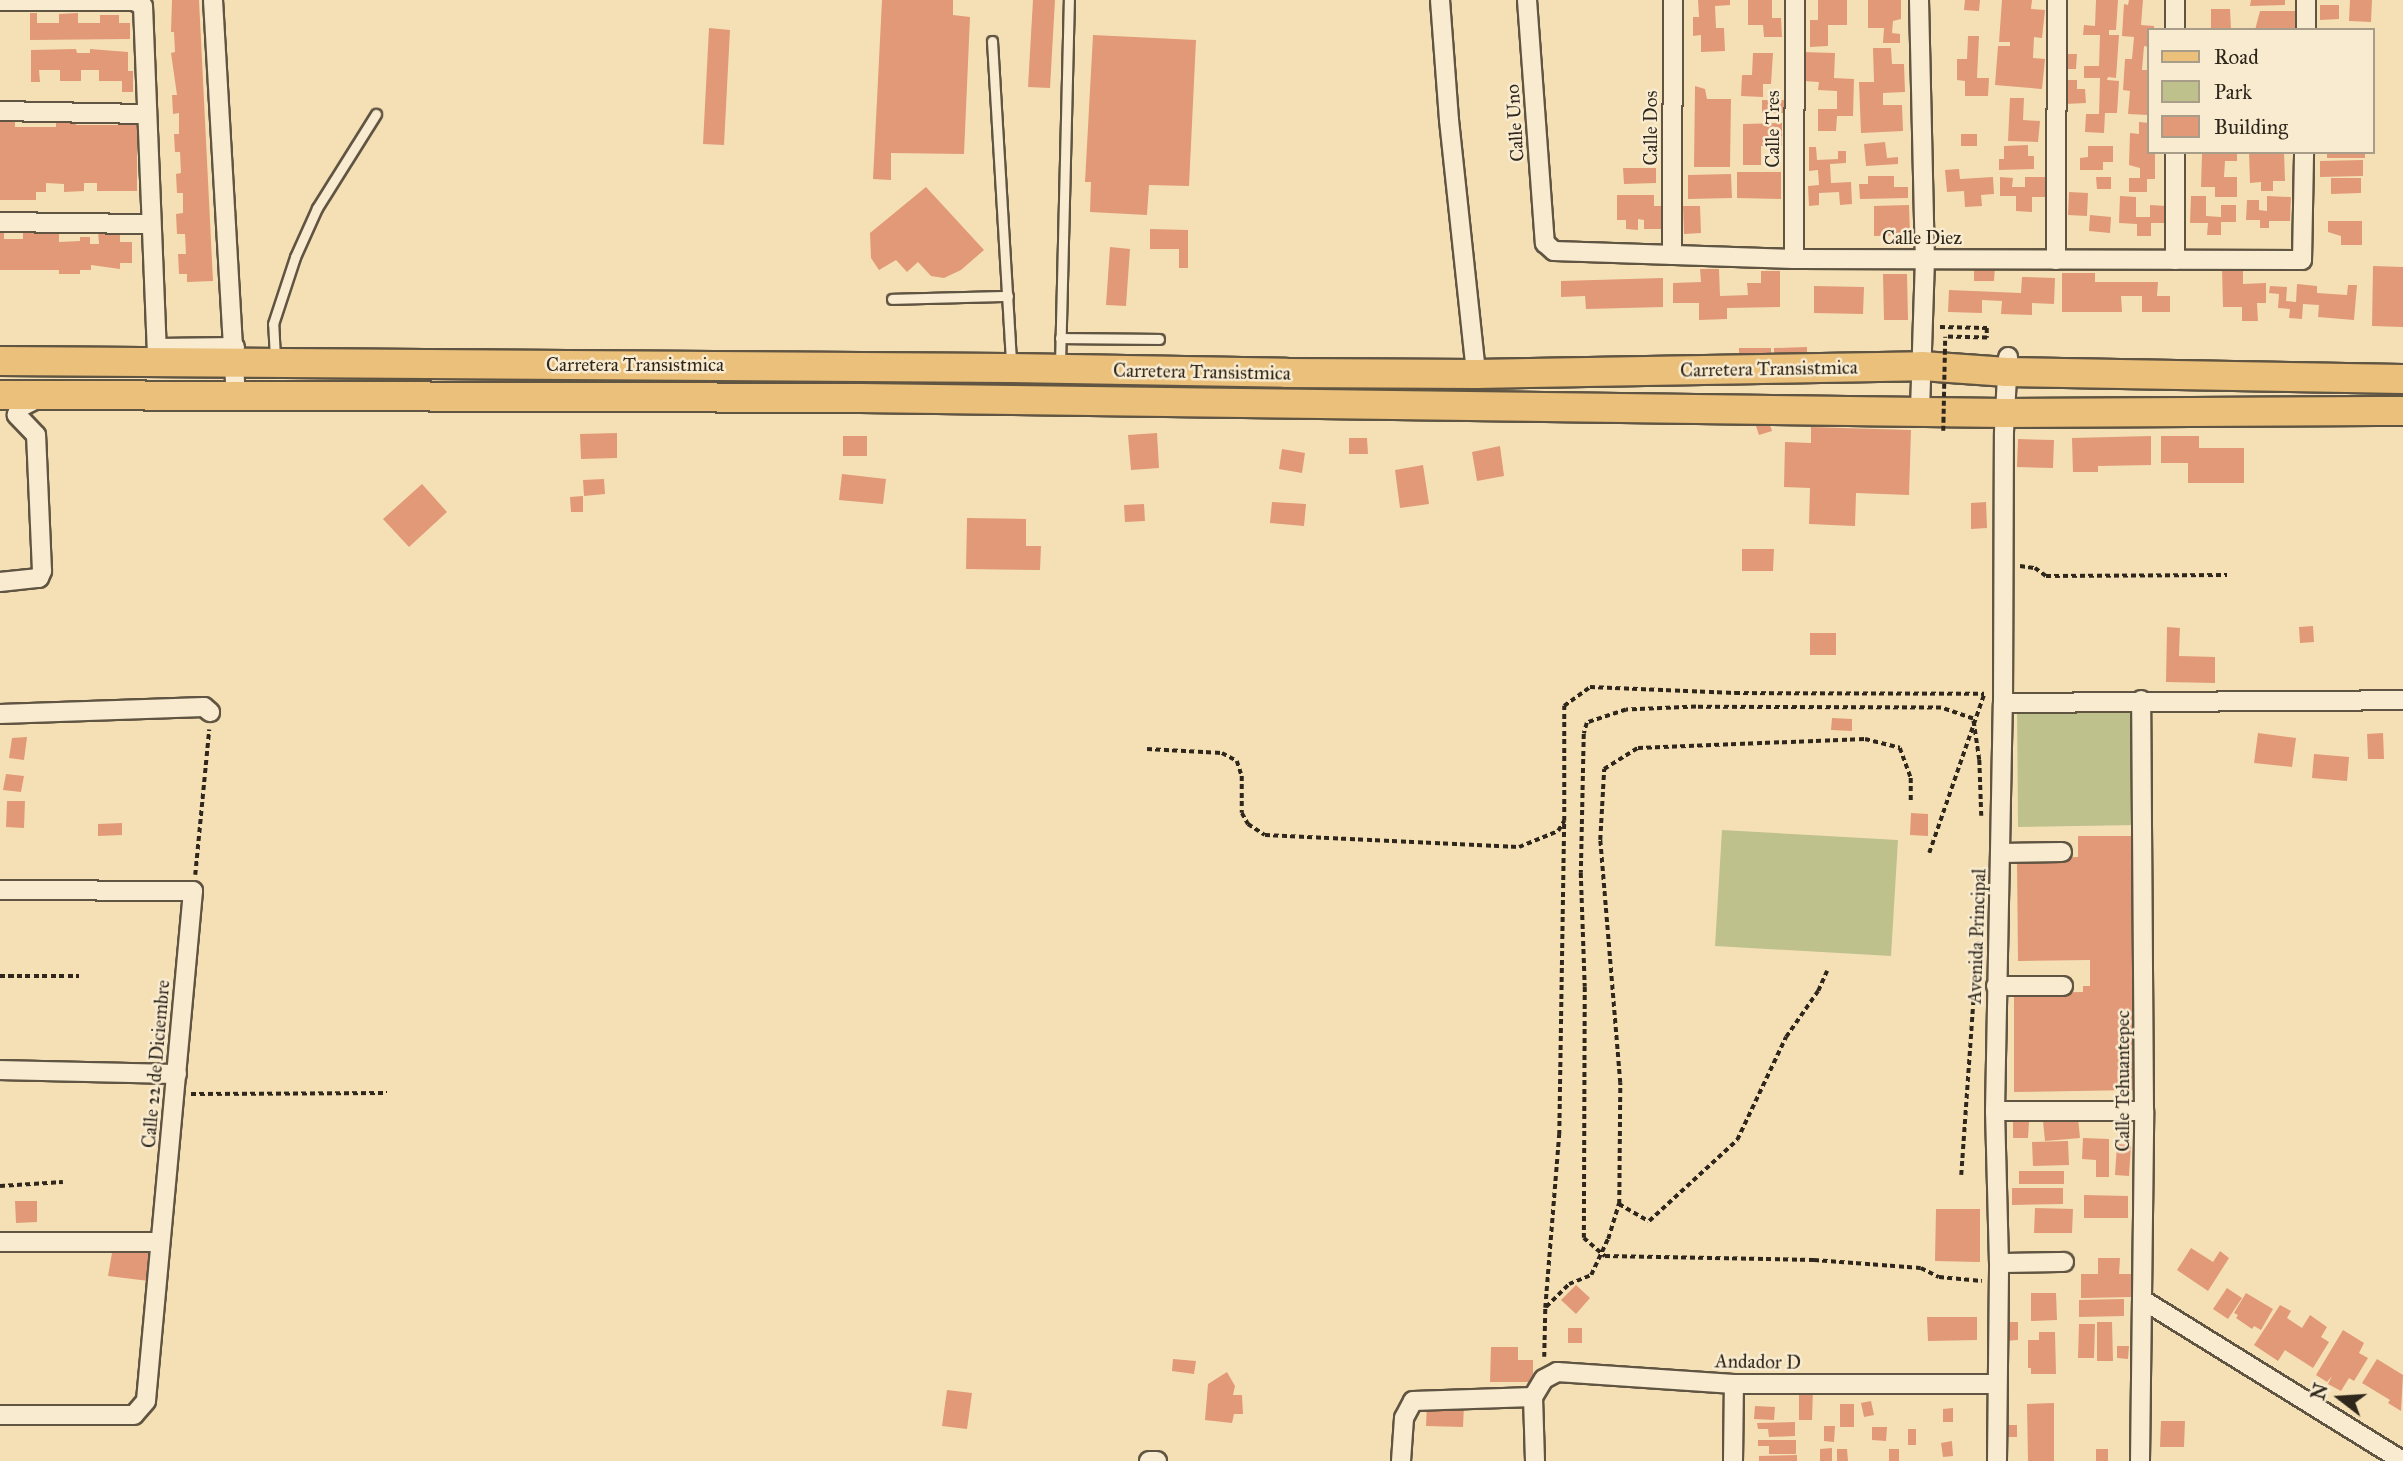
<!DOCTYPE html>
<html>
<head>
<meta charset="utf-8">
<style>
  body { margin:0 }
  #map { position:relative; width:2403px; height:1461px; overflow:hidden; background:#f5e0b6; font-family:"IM FELL Great Primer",serif }
  div>[style] { position:absolute }
  .green>* { inset:0; background:#bfc18c }
  .building>* { inset:0; background:#e19977 }
  .path>* { height:3.5px; margin-top:-1.75px; transform-origin:0; background:repeating-linear-gradient(90deg,#2f271c 0 5px,transparent 0 8.5px) }
  .roads { filter:drop-shadow(2px 0 #605542) drop-shadow(-2px 0 #605542) drop-shadow(0 2px #605542) drop-shadow(0 -2px #605542) }
  .service>* { height:9px; margin:-4.5px; padding:0 4.5px; transform-origin:4.5px; border-radius:4.5px; background:#f8ebd0 }
  .minor>* { height:18px; margin:-9px; padding:0 9px; transform-origin:9px; border-radius:9px; background:#f8ebd0 }
  .primary>* { height:28px; margin:-14px; padding:0 14px; transform-origin:14px; border-radius:14px; background:#eac07b }
  .path-bridge>* { height:3.5px; margin-top:-1.75px; transform-origin:0; background:repeating-linear-gradient(90deg,#2f271c 0 5px,transparent 0 8.5px) }
  span { translate:-50% -50%; white-space:nowrap; text-align:center; line-height:1.15; -webkit-text-stroke:5px #f8ebd0; paint-order:stroke }
  .street-label { font-size:19px; color:#2f271c }
  .legend { position:absolute; left:2147px; top:28px; width:228px; height:126px; box-sizing:border-box; background:#f8ebd0; border:2px solid #a89d88; margin:0; padding:9px 12px; list-style:none; font-size:21px; color:#2f271c }
  .legend li { display:flex; align-items:center; gap:14px; height:35px }
  .legend b { width:35px; border:2px solid #a89d88 }
  .north { position:absolute; left:2305px; top:1363px; width:70px; height:70px; -webkit-text-stroke:5px #f8ebd0; paint-order:stroke; rotate:287deg; font-size:19px; font-weight:700; line-height:28px; text-align:center; color:#2f271c }
  .north::after { content:''; display:block; margin:auto; width:24px; height:32px; background:#2f271c; clip-path:polygon(50% 0,100% 100%,50% 72%,0 100%) }
</style>
</head>
<body>
<div id="map">
  <div class="green">
    <i style="clip-path:polygon(2138px 702px,2139px 825px,2018px 827px,2017px 703px)"></i>
    <i style="clip-path:polygon(1722px 830px,1898px 840px,1891px 956px,1715px 946px)"></i>
  </div>
  <div class="building">
    <i style="clip-path:polygon(172px 0,199px 0,213px 281px,187px 282px,187px 274px,179px 274px,178px 254px,186px 254px,185px 234px,177px 234px,176px 214px,183px 213px,183px 193px,177px 193px,176px 174px,181px 173px,180px 152px,175px 152px,174px 134px,179px 134px,179px 113px,173px 114px,172px 95px,177px 95px,171px 53px,175px 52px,174px 32px,171px 32px)"></i>
    <i style="clip-path:polygon(882px 0,953px 0,953px 15px,970px 17px,964px 154px,891px 153px,891px 180px,873px 179px)"></i>
    <i style="clip-path:polygon(1033px 0,1055px 0,1050px 88px,1028px 87px)"></i>
    <i style="clip-path:polygon(1698px 0,1730px 0,1730px 5px,1715px 6px,1716px 28px,1724px 28px,1725px 51px,1701px 52px,1701px 35px,1693px 36px,1693px 17px,1699px 17px)"></i>
    <i style="clip-path:polygon(1748px 0,1772px 0,1772px 18px,1781px 18px,1782px 37px,1764px 37px,1763px 25px,1748px 25px)"></i>
    <i style="clip-path:polygon(1818px 0,1847px 0,1847px 25px,1828px 25px,1828px 46px,1810px 47px,1810px 20px,1818px 20px)"></i>
    <i style="clip-path:polygon(1868px 0,1901px 0,1901px 19px,1893px 21px,1892px 33px,1900px 34px,1900px 43px,1883px 43px,1884px 28px,1868px 28px)"></i>
    <i style="clip-path:polygon(1965px 0,1980px 0,1979px 11px,1964px 10px)"></i>
    <i style="clip-path:polygon(2002px 0,2032px 0,2031px 9px,2045px 10px,2042px 38px,2034px 37px,2033px 58px,2045px 59px,2042px 89px,1995px 85px,1998px 46px,2010px 46px,2010px 42px,1999px 42px)"></i>
    <i style="clip-path:polygon(2096px 0,2118px 0,2116px 30px,2109px 30px,2109px 35px,2119px 35px,2116px 78px,2108px 77px,2107px 80px,2119px 81px,2117px 113px,2105px 113px,2104px 133px,2085px 132px,2086px 114px,2099px 114px,2100px 78px,2084px 78px,2084px 66px,2099px 66px,2100px 35px,2083px 35px,2084px 25px,2095px 26px)"></i>
    <i style="clip-path:polygon(2129px 0,2143px 0,2141px 25px,2154px 26px,2154px 30px,2149px 30px,2149px 47px,2144px 46px,2142px 70px,2149px 70px,2148px 115px,2128px 114px,2130px 91px,2123px 90px,2125px 59px,2132px 59px,2134px 37px,2122px 36px,2124px 4px,2128px 5px)"></i>
    <i style="clip-path:polygon(2251px 0,2285px 0,2285px 5px,2250px 6px)"></i>
    <i style="clip-path:polygon(2350px 0,2372px 0,2371px 22px,2349px 21px)"></i>
    <i style="clip-path:polygon(2320px 5px,2339px 5px,2339px 19px,2320px 20px)"></i>
    <i style="clip-path:polygon(2211px 9px,2230px 9px,2231px 30px,2211px 30px)"></i>
    <i style="clip-path:polygon(2260px 11px,2295px 11px,2295px 30px,2255px 30px)"></i>
    <i style="clip-path:polygon(30px 13px,37px 13px,37px 23px,59px 23px,59px 14px,78px 13px,78px 23px,100px 23px,100px 15px,119px 15px,119px 23px,130px 23px,130px 39px,30px 40px)"></i>
    <i style="clip-path:polygon(709px 28px,730px 30px,724px 145px,703px 144px)"></i>
    <i style="clip-path:polygon(1093px 35px,1196px 40px,1189px 186px,1149px 185px,1147px 215px,1090px 212px,1091px 182px,1085px 182px)"></i>
    <i style="clip-path:polygon(1968px 36px,1979px 36px,1977px 78px,1989px 78px,1988px 96px,1965px 96px,1965px 81px,1957px 80px,1957px 59px,1967px 59px)"></i>
    <i style="clip-path:polygon(1873px 48px,1891px 48px,1892px 64px,1904px 64px,1905px 92px,1883px 93px,1883px 105px,1902px 105px,1903px 131px,1861px 133px,1859px 82px,1874px 82px)"></i>
    <i style="clip-path:polygon(76px 49px,77px 53px,90px 53px,90px 49px,128px 52px,128px 71px,133px 71px,133px 92px,122px 92px,122px 81px,99px 81px,99px 70px,81px 70px,81px 81px,60px 81px,60px 70px,39px 70px,40px 82px,31px 82px,31px 50px)"></i>
    <i style="clip-path:polygon(1802px 52px,1835px 53px,1834px 78px,1854px 79px,1853px 116px,1837px 116px,1836px 131px,1818px 131px,1818px 109px,1837px 109px,1837px 91px,1818px 90px,1819px 82px,1802px 81px)"></i>
    <i style="clip-path:polygon(1753px 53px,1773px 53px,1771px 84px,1763px 84px,1763px 97px,1741px 96px,1742px 75px,1752px 75px)"></i>
    <i style="clip-path:polygon(2061px 54px,2077px 54px,2076px 69px,2060px 69px)"></i>
    <i style="clip-path:polygon(2064px 80px,2077px 80px,2077px 89px,2085px 89px,2086px 103px,2065px 104px)"></i>
    <i style="clip-path:polygon(1695px 86px,1705px 89px,1707px 99px,1731px 99px,1730px 167px,1694px 167px)"></i>
    <i style="clip-path:polygon(2010px 98px,2024px 98px,2023px 120px,2040px 121px,2038px 142px,2008px 141px)"></i>
    <i style="clip-path:polygon(1762px 100px,1785px 100px,1785px 113px,1762px 113px)"></i>
    <i style="clip-path:polygon(56px 115px,76px 115px,76px 125px,137px 125px,137px 191px,97px 191px,97px 183px,84px 183px,84px 191px,64px 192px,64px 184px,46px 183px,46px 192px,36px 192px,36px 200px,0 200px,0 117px,15px 116px,15px 127px,56px 127px)"></i>
    <i style="clip-path:polygon(2139px 122px,2149px 123px,2149px 152px,2155px 152px,2155px 179px,2147px 179px,2147px 192px,2129px 192px,2129px 178px,2140px 178px,2140px 168px,2129px 165px,2130px 133px,2139px 134px)"></i>
    <i style="clip-path:polygon(1782px 123px,1782px 146px,1761px 146px,1761px 165px,1743px 165px,1743px 124px)"></i>
    <i style="clip-path:polygon(1961px 134px,1977px 134px,1977px 146px,1961px 146px)"></i>
    <i style="clip-path:polygon(1885px 142px,1887px 158px,1898px 157px,1898px 164px,1866px 166px,1864px 144px)"></i>
    <i style="clip-path:polygon(2028px 145px,2028px 156px,2034px 156px,2034px 169px,1999px 170px,1999px 159px,2004px 159px,2004px 146px)"></i>
    <i style="clip-path:polygon(2088px 146px,2113px 146px,2113px 162px,2103px 162px,2103px 170px,2080px 170px,2080px 158px,2088px 157px)"></i>
    <i style="clip-path:polygon(1809px 147px,1816px 147px,1817px 160px,1838px 159px,1838px 151px,1846px 151px,1846px 163px,1830px 164px,1831px 183px,1851px 182px,1852px 204px,1840px 205px,1839px 192px,1819px 193px,1819px 205px,1809px 206px,1808px 186px,1819px 185px,1818px 170px,1809px 171px)"></i>
    <i style="clip-path:polygon(2237px 152px,2237px 161px,2225px 161px,2224px 177px,2237px 177px,2237px 197px,2215px 197px,2215px 187px,2201px 187px,2202px 154px)"></i>
    <i style="clip-path:polygon(2249px 152px,2284px 152px,2285px 181px,2273px 181px,2273px 191px,2261px 191px,2261px 182px,2250px 183px)"></i>
    <i style="clip-path:polygon(2327px 152px,2365px 152px,2365px 158px,2327px 158px)"></i>
    <i style="clip-path:polygon(2363px 160px,2363px 176px,2320px 177px,2320px 161px)"></i>
    <i style="clip-path:polygon(1623px 168px,1656px 168px,1656px 183px,1624px 184px)"></i>
    <i style="clip-path:polygon(1959px 169px,1960px 179px,1993px 177px,1994px 194px,1981px 195px,1982px 206px,1965px 207px,1964px 191px,1947px 192px,1945px 170px)"></i>
    <i style="clip-path:polygon(1737px 172px,1781px 172px,1781px 199px,1737px 198px)"></i>
    <i style="clip-path:polygon(1731px 174px,1732px 198px,1688px 199px,1688px 175px)"></i>
    <i style="clip-path:polygon(1868px 176px,1894px 176px,1894px 187px,1908px 187px,1908px 198px,1860px 199px,1859px 184px,1868px 184px)"></i>
    <i style="clip-path:polygon(2000px 177px,2013px 178px,2012px 187px,2025px 187px,2025px 177px,2048px 177px,2048px 197px,2032px 197px,2032px 212px,2016px 211px,2016px 196px,2000px 196px)"></i>
    <i style="clip-path:polygon(2096px 177px,2111px 177px,2111px 189px,2097px 189px)"></i>
    <i style="clip-path:polygon(2331px 178px,2361px 178px,2361px 193px,2331px 194px)"></i>
    <i style="clip-path:polygon(926px 187px,984px 250px,961px 270px,944px 278px,931px 276px,918px 262px,907px 272px,896px 260px,879px 270px,871px 258px,870px 233px)"></i>
    <i style="clip-path:polygon(2069px 192px,2088px 193px,2087px 216px,2068px 215px)"></i>
    <i style="clip-path:polygon(1617px 195px,1654px 195px,1654px 206px,1664px 206px,1664px 229px,1644px 229px,1644px 220px,1638px 219px,1638px 230px,1626px 229px,1626px 220px,1617px 220px)"></i>
    <i style="clip-path:polygon(2120px 196px,2136px 197px,2136px 217px,2150px 217px,2150px 205px,2166px 206px,2165px 223px,2151px 223px,2151px 236px,2137px 236px,2137px 224px,2119px 223px)"></i>
    <i style="clip-path:polygon(2191px 196px,2206px 196px,2206px 216px,2221px 217px,2221px 205px,2236px 205px,2236px 222px,2221px 222px,2221px 235px,2207px 235px,2208px 223px,2190px 223px)"></i>
    <i style="clip-path:polygon(2267px 196px,2291px 197px,2290px 221px,2269px 221px,2269px 228px,2260px 228px,2260px 220px,2246px 220px,2247px 200px,2259px 200px,2259px 210px,2267px 211px)"></i>
    <i style="clip-path:polygon(1909px 205px,1910px 235px,1874px 236px,1874px 206px)"></i>
    <i style="clip-path:polygon(1683px 206px,1700px 206px,1701px 233px,1684px 234px)"></i>
    <i style="clip-path:polygon(2090px 215px,2111px 217px,2110px 233px,2089px 231px)"></i>
    <i style="clip-path:polygon(2328px 221px,2362px 221px,2362px 245px,2341px 245px,2341px 236px,2328px 232px)"></i>
    <i style="clip-path:polygon(1150px 229px,1188px 230px,1188px 268px,1179px 268px,1179px 249px,1150px 249px)"></i>
    <i style="clip-path:polygon(98px 231px,120px 231px,120px 242px,132px 242px,132px 263px,120px 263px,120px 269px,91px 265px,91px 270px,80px 270px,80px 274px,59px 274px,59px 270px,0 270px,0 232px,4px 232px,4px 239px,23px 239px,23px 232px,59px 232px,59px 242px,80px 241px,80px 237px,90px 237px,90px 244px,99px 244px)"></i>
    <i style="clip-path:polygon(1110px 247px,1130px 249px,1126px 306px,1106px 305px)"></i>
    <i style="clip-path:polygon(1974px 266px,1995px 266px,1994px 281px,1974px 281px)"></i>
    <i style="clip-path:polygon(2373px 266px,2403px 267px,2403px 327px,2372px 326px)"></i>
    <i style="clip-path:polygon(2222px 268px,2243px 268px,2243px 284px,2266px 283px,2266px 303px,2257px 303px,2258px 321px,2242px 321px,2242px 307px,2223px 307px)"></i>
    <i style="clip-path:polygon(1700px 269px,1719px 269px,1720px 296px,1748px 295px,1747px 283px,1761px 283px,1761px 271px,1780px 271px,1780px 307px,1727px 308px,1727px 319px,1699px 320px,1699px 303px,1673px 303px,1673px 283px,1701px 282px)"></i>
    <i style="clip-path:polygon(2062px 273px,2095px 273px,2095px 282px,2158px 282px,2157px 296px,2170px 296px,2170px 312px,2142px 312px,2142px 296px,2121px 296px,2122px 312px,2062px 312px)"></i>
    <i style="clip-path:polygon(1883px 274px,1907px 274px,1908px 320px,1884px 320px)"></i>
    <i style="clip-path:polygon(2022px 277px,2055px 278px,2054px 304px,2032px 303px,2032px 315px,2001px 314px,2002px 301px,1982px 300px,1982px 313px,1948px 312px,1949px 290px,2021px 293px)"></i>
    <i style="clip-path:polygon(1663px 278px,1663px 307px,1586px 309px,1585px 296px,1561px 297px,1561px 281px)"></i>
    <i style="clip-path:polygon(2297px 284px,2317px 286px,2317px 293px,2347px 295px,2348px 285px,2357px 285px,2354px 320px,2318px 317px,2319px 305px,2303px 304px,2302px 319px,2289px 318px,2290px 309px,2278px 308px,2279px 294px,2269px 293px,2270px 286px,2287px 287px,2286px 301px,2296px 302px)"></i>
    <i style="clip-path:polygon(1814px 286px,1864px 287px,1863px 314px,1814px 313px)"></i>
    <i style="clip-path:polygon(1807px 347px,1807px 355px,1774px 355px,1774px 348px)"></i>
    <i style="clip-path:polygon(1739px 348px,1771px 348px,1771px 355px,1739px 356px)"></i>
    <i style="clip-path:polygon(1768px 419px,1772px 431px,1759px 435px,1755px 423px)"></i>
    <i style="clip-path:polygon(1811px 427px,1911px 430px,1909px 495px,1856px 493px,1855px 526px,1809px 524px,1810px 488px,1784px 487px,1785px 442px,1811px 443px)"></i>
    <i style="clip-path:polygon(617px 433px,617px 458px,581px 459px,580px 434px)"></i>
    <i style="clip-path:polygon(1157px 433px,1159px 468px,1131px 470px,1128px 435px)"></i>
    <i style="clip-path:polygon(843px 436px,867px 436px,867px 456px,843px 456px)"></i>
    <i style="clip-path:polygon(2151px 436px,2151px 465px,2098px 466px,2098px 472px,2073px 472px,2072px 438px)"></i>
    <i style="clip-path:polygon(2161px 436px,2199px 436px,2199px 448px,2244px 448px,2244px 483px,2188px 483px,2188px 463px,2161px 463px)"></i>
    <i style="clip-path:polygon(1349px 438px,1367px 438px,1368px 454px,1349px 454px)"></i>
    <i style="clip-path:polygon(2018px 439px,2054px 440px,2053px 468px,2017px 467px)"></i>
    <i style="clip-path:polygon(1500px 446px,1504px 476px,1477px 481px,1472px 452px)"></i>
    <i style="clip-path:polygon(1282px 449px,1305px 453px,1302px 473px,1279px 469px)"></i>
    <i style="clip-path:polygon(1423px 465px,1429px 504px,1400px 508px,1395px 470px)"></i>
    <i style="clip-path:polygon(842px 474px,886px 479px,883px 504px,839px 500px)"></i>
    <i style="clip-path:polygon(604px 479px,605px 494px,584px 496px,583px 480px)"></i>
    <i style="clip-path:polygon(422px 484px,447px 512px,409px 547px,383px 519px)"></i>
    <i style="clip-path:polygon(583px 496px,583px 512px,571px 512px,570px 497px)"></i>
    <i style="clip-path:polygon(1272px 502px,1306px 504px,1304px 526px,1270px 523px)"></i>
    <i style="clip-path:polygon(1986px 502px,1987px 528px,1971px 529px,1971px 503px)"></i>
    <i style="clip-path:polygon(1144px 504px,1145px 521px,1125px 522px,1124px 505px)"></i>
    <i style="clip-path:polygon(967px 518px,1026px 519px,1026px 546px,1041px 546px,1040px 570px,966px 569px)"></i>
    <i style="clip-path:polygon(1742px 549px,1774px 549px,1773px 571px,1742px 571px)"></i>
    <i style="clip-path:polygon(2313px 626px,2314px 642px,2300px 643px,2299px 627px)"></i>
    <i style="clip-path:polygon(2167px 627px,2180px 628px,2179px 656px,2215px 657px,2215px 683px,2166px 682px)"></i>
    <i style="clip-path:polygon(1810px 633px,1836px 633px,1836px 655px,1810px 655px)"></i>
    <i style="clip-path:polygon(1832px 718px,1852px 719px,1852px 731px,1831px 730px)"></i>
    <i style="clip-path:polygon(2258px 733px,2296px 738px,2292px 767px,2254px 763px)"></i>
    <i style="clip-path:polygon(2383px 733px,2384px 759px,2368px 759px,2367px 734px)"></i>
    <i style="clip-path:polygon(27px 737px,24px 760px,9px 758px,12px 738px)"></i>
    <i style="clip-path:polygon(2314px 754px,2349px 757px,2347px 781px,2312px 778px)"></i>
    <i style="clip-path:polygon(6px 774px,24px 776px,21px 792px,3px 790px)"></i>
    <i style="clip-path:polygon(7px 801px,25px 801px,24px 828px,6px 827px)"></i>
    <i style="clip-path:polygon(1911px 813px,1928px 814px,1928px 836px,1910px 835px)"></i>
    <i style="clip-path:polygon(122px 823px,122px 835px,98px 836px,98px 824px)"></i>
    <i style="clip-path:polygon(2078px 836px,2133px 836px,2135px 1090px,2014px 1092px,2014px 993px,2083px 992px,2083px 986px,2090px 986px,2090px 960px,2018px 961px,2017px 859px,2078px 857px)"></i>
    <i style="clip-path:polygon(2078px 1118px,2080px 1138px,2045px 1141px,2043px 1121px)"></i>
    <i style="clip-path:polygon(2013px 1121px,2029px 1122px,2028px 1138px,2013px 1138px)"></i>
    <i style="clip-path:polygon(2083px 1138px,2109px 1139px,2109px 1177px,2096px 1177px,2096px 1160px,2082px 1159px)"></i>
    <i style="clip-path:polygon(2068px 1141px,2069px 1165px,2033px 1166px,2032px 1142px)"></i>
    <i style="clip-path:polygon(2117px 1144px,2131px 1145px,2129px 1176px,2115px 1175px)"></i>
    <i style="clip-path:polygon(2019px 1171px,2064px 1171px,2064px 1184px,2019px 1184px)"></i>
    <i style="clip-path:polygon(2012px 1188px,2063px 1188px,2063px 1204px,2012px 1205px)"></i>
    <i style="clip-path:polygon(2084px 1195px,2128px 1196px,2128px 1218px,2084px 1218px)"></i>
    <i style="clip-path:polygon(15px 1201px,37px 1201px,37px 1222px,16px 1223px)"></i>
    <i style="clip-path:polygon(2035px 1208px,2073px 1209px,2072px 1233px,2034px 1233px)"></i>
    <i style="clip-path:polygon(1936px 1209px,1980px 1209px,1980px 1262px,1935px 1261px)"></i>
    <i style="clip-path:polygon(113px 1247px,153px 1252px,149px 1281px,108px 1276px)"></i>
    <i style="clip-path:polygon(2191px 1248px,2213px 1262px,2220px 1251px,2229px 1258px,2208px 1291px,2177px 1270px)"></i>
    <i style="clip-path:polygon(2098px 1258px,2120px 1258px,2119px 1274px,2132px 1274px,2132px 1297px,2081px 1298px,2081px 1274px,2098px 1274px)"></i>
    <i style="clip-path:polygon(1576px 1285px,1590px 1298px,1576px 1314px,1561px 1300px)"></i>
    <i style="clip-path:polygon(2227px 1288px,2242px 1298px,2228px 1319px,2213px 1309px)"></i>
    <i style="clip-path:polygon(2031px 1293px,2056px 1293px,2057px 1320px,2031px 1321px)"></i>
    <i style="clip-path:polygon(2246px 1293px,2273px 1309px,2261px 1330px,2254px 1326px,2252px 1329px,2236px 1318px,2238px 1315px,2234px 1313px)"></i>
    <i style="clip-path:polygon(2124px 1299px,2124px 1316px,2079px 1317px,2079px 1300px)"></i>
    <i style="clip-path:polygon(2280px 1305px,2291px 1311px,2287px 1318px,2302px 1328px,2310px 1315px,2327px 1327px,2321px 1337px,2329px 1342px,2313px 1368px,2285px 1350px,2278px 1361px,2254px 1345px)"></i>
    <i style="clip-path:polygon(1927px 1317px,1977px 1317px,1977px 1340px,1928px 1341px)"></i>
    <i style="clip-path:polygon(2004px 1322px,2018px 1322px,2018px 1340px,2004px 1341px)"></i>
    <i style="clip-path:polygon(2097px 1322px,2112px 1322px,2113px 1361px,2097px 1361px)"></i>
    <i style="clip-path:polygon(2079px 1324px,2095px 1324px,2094px 1358px,2078px 1358px)"></i>
    <i style="clip-path:polygon(1568px 1328px,1582px 1328px,1582px 1343px,1568px 1343px)"></i>
    <i style="clip-path:polygon(2343px 1330px,2364px 1343px,2359px 1353px,2368px 1358px,2354px 1381px,2349px 1378px,2341px 1391px,2328px 1384px,2332px 1376px,2327px 1382px,2316px 1375px)"></i>
    <i style="clip-path:polygon(2039px 1332px,2055px 1332px,2056px 1374px,2031px 1374px,2031px 1368px,2028px 1368px,2028px 1340px,2039px 1340px)"></i>
    <i style="clip-path:polygon(2117px 1346px,2129px 1346px,2128px 1359px,2117px 1358px)"></i>
    <i style="clip-path:polygon(1491px 1347px,1518px 1347px,1518px 1360px,1533px 1360px,1533px 1382px,1490px 1382px)"></i>
    <i style="clip-path:polygon(1173px 1359px,1196px 1361px,1194px 1374px,1172px 1371px)"></i>
    <i style="clip-path:polygon(2377px 1359px,2403px 1375px,2401px 1411px,2388px 1403px,2390px 1400px,2362px 1383px)"></i>
    <i style="clip-path:polygon(1227px 1372px,1235px 1386px,1233px 1395px,1242px 1395px,1243px 1414px,1234px 1414px,1232px 1423px,1205px 1420px,1208px 1384px)"></i>
    <i style="clip-path:polygon(1799px 1388px,1813px 1388px,1812px 1420px,1799px 1420px)"></i>
    <i style="clip-path:polygon(947px 1390px,972px 1393px,967px 1429px,942px 1426px)"></i>
    <i style="clip-path:polygon(1871px 1401px,1874px 1415px,1864px 1417px,1861px 1403px)"></i>
    <i style="clip-path:polygon(2054px 1403px,2054px 1461px,2028px 1461px,2027px 1404px)"></i>
    <i style="clip-path:polygon(1427px 1404px,1464px 1405px,1463px 1427px,1426px 1426px)"></i>
    <i style="clip-path:polygon(1840px 1404px,1854px 1404px,1854px 1427px,1840px 1427px)"></i>
    <i style="clip-path:polygon(1755px 1406px,1775px 1407px,1774px 1420px,1754px 1419px)"></i>
    <i style="clip-path:polygon(1953px 1408px,1953px 1422px,1943px 1422px,1943px 1409px)"></i>
    <i style="clip-path:polygon(2161px 1421px,2185px 1421px,2184px 1447px,2160px 1447px)"></i>
    <i style="clip-path:polygon(1795px 1422px,1795px 1436px,1769px 1437px,1768px 1429px,1758px 1429px,1757px 1423px)"></i>
    <i style="clip-path:polygon(2005px 1425px,2017px 1425px,2017px 1437px,2005px 1437px)"></i>
    <i style="clip-path:polygon(1824px 1426px,1835px 1426px,1834px 1442px,1824px 1441px)"></i>
    <i style="clip-path:polygon(1872px 1427px,1887px 1427px,1886px 1441px,1872px 1440px)"></i>
    <i style="clip-path:polygon(1908px 1429px,1916px 1429px,1916px 1445px,1908px 1445px)"></i>
    <i style="clip-path:polygon(1758px 1440px,1796px 1440px,1796px 1454px,1769px 1454px,1769px 1446px,1758px 1446px)"></i>
    <i style="clip-path:polygon(1952px 1441px,1953px 1456px,1943px 1457px,1941px 1443px)"></i>
    <i style="clip-path:polygon(1832px 1448px,1832px 1461px,1820px 1461px,1820px 1449px)"></i>
    <i style="clip-path:polygon(1837px 1449px,1847px 1449px,1848px 1461px,1837px 1461px)"></i>
    <i style="clip-path:polygon(1889px 1449px,1899px 1449px,1899px 1461px,1889px 1461px)"></i>
    <i style="clip-path:polygon(2096px 1449px,2108px 1449px,2108px 1461px,2096px 1461px)"></i>
    <i style="clip-path:polygon(1797px 1455px,1797px 1461px,1759px 1461px,1759px 1456px)"></i>
  </div>
  <div class="path">
    <i style="left:1940px;top:327px;width:47px;rotate:1.2deg"></i>
    <i style="left:1987px;top:328px;width:10px;rotate:90deg"></i>
    <i style="left:1987px;top:338px;width:42px;rotate:-178.6deg"></i>
    <i style="left:2020px;top:566px;width:15px;rotate:8deg"></i>
    <i style="left:2035px;top:568px;width:14px;rotate:36deg"></i>
    <i style="left:2046px;top:576px;width:181px;rotate:-0.3deg"></i>
    <i style="left:1147px;top:749px;width:75px;rotate:3.1deg"></i>
    <i style="left:1222px;top:753px;width:17px;rotate:28deg"></i>
    <i style="left:1237px;top:761px;width:16px;rotate:72deg"></i>
    <i style="left:1242px;top:776px;width:37px;rotate:90deg"></i>
    <i style="left:1242px;top:813px;width:13px;rotate:61deg"></i>
    <i style="left:1248px;top:824px;width:20px;rotate:33deg"></i>
    <i style="left:1265px;top:835px;width:254px;rotate:2.7deg"></i>
    <i style="left:1519px;top:847px;width:42px;rotate:-22.3deg"></i>
    <i style="left:1558px;top:831px;width:12px;rotate:-59deg"></i>
    <i style="left:1564px;top:821px;width:115px;rotate:-90deg"></i>
    <i style="left:1564px;top:706px;width:32px;rotate:-36deg"></i>
    <i style="left:1590px;top:687px;width:145px;rotate:2.4deg"></i>
    <i style="left:1735px;top:693px;width:249px;rotate:0.2deg"></i>
    <i style="left:1981px;top:816px;width:56px;rotate:-92deg"></i>
    <i style="left:1979px;top:760px;width:41px;rotate:-98.3deg"></i>
    <i style="left:1973px;top:719px;width:34px;rotate:-161deg"></i>
    <i style="left:1941px;top:708px;width:245px;rotate:-179.8deg"></i>
    <i style="left:1696px;top:707px;width:70px;rotate:177.5deg"></i>
    <i style="left:1626px;top:710px;width:41px;rotate:161.6deg"></i>
    <i style="left:1587px;top:723px;width:11px;rotate:105deg"></i>
    <i style="left:1584px;top:734px;width:139px;rotate:91.2deg"></i>
    <i style="left:1581px;top:873px;width:114px;rotate:88deg"></i>
    <i style="left:1585px;top:987px;width:251px;rotate:90.2deg"></i>
    <i style="left:1584px;top:1238px;width:28px;rotate:41deg"></i>
    <i style="left:1605px;top:1256px;width:209px;rotate:1.1deg"></i>
    <i style="left:1814px;top:1260px;width:107px;rotate:4.3deg"></i>
    <i style="left:1921px;top:1268px;width:20px;rotate:27deg"></i>
    <i style="left:1939px;top:1277px;width:43px;rotate:5.3deg"></i>
    <i style="left:1929px;top:853px;width:168px;rotate:-70.9deg"></i>
    <i style="left:195px;top:875px;width:146px;rotate:-84.5deg"></i>
    <i style="left:0;top:976px;width:79px"></i>
    <i style="left:191px;top:1094px;width:196px;rotate:-0.3deg"></i>
    <i style="left:1961px;top:1175px;width:258px;rotate:-86deg"></i>
    <i style="left:0;top:1186px;width:63px;rotate:-3.6deg"></i>
    <i style="left:1619px;top:1204px;width:121px;rotate:-89.5deg"></i>
    <i style="left:1620px;top:1083px;width:244px;rotate:-94.7deg"></i>
    <i style="left:1600px;top:840px;width:71px;rotate:-86.8deg"></i>
    <i style="left:1604px;top:769px;width:40px;rotate:-32deg"></i>
    <i style="left:1638px;top:748px;width:227px;rotate:-2.3deg"></i>
    <i style="left:1865px;top:739px;width:36px;rotate:14deg"></i>
    <i style="left:1900px;top:748px;width:32px;rotate:70deg"></i>
    <i style="left:1911px;top:778px;width:23px;rotate:90deg"></i>
    <i style="left:1546px;top:1307px;width:33px;rotate:-45deg"></i>
    <i style="left:1569px;top:1284px;width:24px;rotate:-22deg"></i>
    <i style="left:1591px;top:1275px;width:40px;rotate:-65deg"></i>
    <i style="left:1608px;top:1239px;width:37px;rotate:-73deg"></i>
    <i style="left:1619px;top:1204px;width:34px;rotate:30deg"></i>
    <i style="left:1649px;top:1221px;width:120px;rotate:-42.6deg"></i>
    <i style="left:1737px;top:1140px;width:114px;rotate:-64.6deg"></i>
    <i style="left:1786px;top:1037px;width:56px;rotate:-55.2deg"></i>
    <i style="left:1818px;top:991px;width:22px;rotate:-66deg"></i>
    <i style="left:1544px;top:1357px;width:49px;rotate:-88.8deg"></i>
    <i style="left:1545px;top:1308px;width:174px;rotate:-85.4deg"></i>
    <i style="left:1559px;top:1135px;width:312px;rotate:-89.1deg"></i>
  </div>
  <div class="roads">
    <div class="service">
      <i style="left:992px;top:41px;width:325px;rotate:86.6deg"></i>
      <i style="left:892px;top:299px;width:116px;rotate:-1.5deg"></i>
      <i style="left:1060px;top:338px;width:99px;rotate:0.6deg"></i>
      <i style="left:275px;top:358px;width:34px;rotate:-93deg"></i>
      <i style="left:273px;top:324px;width:71px;rotate:-71.8deg"></i>
      <i style="left:295px;top:257px;width:54px;rotate:-65.8deg"></i>
      <i style="left:317px;top:208px;width:111px;rotate:-57.9deg"></i>
      <i style="left:1060px;top:364px;width:364px;rotate:-88.6deg"></i>
    </div>
    <div class="minor">
      <i style="left:213px;top:0;width:395px;rotate:86.7deg"></i>
      <i style="left:1440px;top:0;width:120px;rotate:85.7deg"></i>
      <i style="left:1449px;top:120px;width:255px;rotate:83.9deg"></i>
      <i style="left:1527px;top:0;width:244px;rotate:85.8deg"></i>
      <i style="left:1545px;top:243px;width:12px;rotate:42deg"></i>
      <i style="left:1554px;top:251px;width:240px;rotate:1.9deg"></i>
      <i style="left:1794px;top:259px;width:508px;rotate:0.11deg"></i>
      <i style="left:2302px;top:260px;width:108px;rotate:-88.9deg"></i>
      <i style="left:1919px;top:0;width:259px;rotate:88.7deg"></i>
      <i style="left:1925px;top:259px;width:152px;rotate:91.9deg"></i>
      <i style="left:2175px;top:0;width:30px;rotate:90deg"></i>
      <i style="left:0;top:1px;width:134px"></i>
      <i style="left:134px;top:1px;width:10px;rotate:29deg"></i>
      <i style="left:143px;top:6px;width:356px;rotate:87.7deg"></i>
      <i style="left:2306px;top:30px;width:30px;rotate:-90deg"></i>
      <i style="left:0;top:111px;width:147px;rotate:1.2deg"></i>
      <i style="left:2175px;top:152px;width:108px;rotate:90deg"></i>
      <i style="left:0;top:222px;width:150px;rotate:0.8deg"></i>
      <i style="left:1672px;top:255px;width:255px;rotate:-89.8deg"></i>
      <i style="left:1794px;top:259px;width:259px;rotate:-89.8deg"></i>
      <i style="left:2056px;top:260px;width:260px;rotate:-89.8deg"></i>
      <i style="left:157px;top:348px;width:78px;rotate:-0.7deg"></i>
      <i style="left:0;top:582px;width:39px;rotate:-6deg"></i>
      <i style="left:39px;top:578px;width:8px;rotate:-67deg"></i>
      <i style="left:42px;top:571px;width:136px;rotate:-92.5deg"></i>
      <i style="left:36px;top:435px;width:28px;rotate:-134deg"></i>
      <i style="left:17px;top:415px;width:7px;rotate:-74deg"></i>
      <i style="left:19px;top:408px;width:20px;rotate:-27deg"></i>
      <i style="left:2003px;top:703px;width:400px;rotate:-0.4deg"></i>
      <i style="left:0;top:714px;width:204px;rotate:-2deg"></i>
      <i style="left:204px;top:707px;width:8px;rotate:40deg"></i>
      <i style="left:2001px;top:853px;width:61px;rotate:-0.9deg"></i>
      <i style="left:0;top:890px;width:193px;rotate:0.3deg"></i>
      <i style="left:193px;top:891px;width:512px;rotate:95.27deg"></i>
      <i style="left:146px;top:1401px;width:18px;rotate:131deg"></i>
      <i style="left:134px;top:1415px;width:134px;rotate:180deg"></i>
      <i style="left:1996px;top:986px;width:67px"></i>
      <i style="left:0;top:1070px;width:177px;rotate:1.3deg"></i>
      <i style="left:1995px;top:1111px;width:149px"></i>
      <i style="left:0;top:1242px;width:160px"></i>
      <i style="left:1999px;top:1263px;width:65px;rotate:-0.9deg"></i>
      <i style="left:2143px;top:1300px;width:306px;rotate:31.8deg"></i>
      <i style="left:1533px;top:1397px;width:21px;rotate:-59deg"></i>
      <i style="left:1544px;top:1379px;width:15px;rotate:-28deg"></i>
      <i style="left:1557px;top:1372px;width:177px;rotate:3.9deg"></i>
      <i style="left:1734px;top:1384px;width:262px"></i>
      <i style="left:1533px;top:1397px;width:64px;rotate:88.2deg"></i>
      <i style="left:1149px;top:1461px;width:8px"></i>
      <i style="left:1401px;top:1461px;width:43px;rotate:-86deg"></i>
      <i style="left:1404px;top:1418px;width:19px;rotate:-62deg"></i>
      <i style="left:1413px;top:1401px;width:120px;rotate:-1.9deg"></i>
      <i style="left:1733px;top:1461px;width:77px;rotate:-89.3deg"></i>
      <i style="left:1997px;top:1461px;width:198px;rotate:-89.4deg"></i>
      <i style="left:1999px;top:1263px;width:152px;rotate:-91.5deg"></i>
      <i style="left:1995px;top:1111px;width:408px;rotate:-88.9deg"></i>
      <i style="left:2003px;top:703px;width:271px;rotate:-89.8deg"></i>
      <i style="left:2004px;top:432px;width:75px;rotate:-86.9deg"></i>
      <i style="left:2140px;top:1461px;width:350px;rotate:-89.3deg"></i>
      <i style="left:2144px;top:1111px;width:411px;rotate:-90.4deg"></i>
    </div>
    <div class="primary">
      <i style="left:0;top:361px;width:1011px;rotate:0.4deg"></i>
      <i style="left:1011px;top:368px;width:275px;rotate:1deg"></i>
      <i style="left:1286px;top:373px;width:190px;rotate:0.3deg"></i>
      <i style="left:1476px;top:374px;width:446px;rotate:-1deg"></i>
      <i style="left:1922px;top:366px;width:85px;rotate:4deg"></i>
      <i style="left:2007px;top:372px;width:396px;rotate:1deg"></i>
      <i style="left:0;top:395px;width:860px;rotate:0.2deg"></i>
      <i style="left:860px;top:398px;width:1145px;rotate:0.75deg"></i>
      <i style="left:2005px;top:413px;width:398px;rotate:-0.3deg"></i>
    </div>
  </div>
  <div class="path-bridge">
    <i style="left:1943px;top:431px;width:94px;rotate:-88.8deg"></i>
  </div>
  <div class="street-label">
    <span style="left:1515px;top:123px;rotate:-94deg">Calle Uno</span>
    <span style="left:1651px;top:128px;rotate:-90deg">Calle Dos</span>
    <span style="left:1773px;top:129px;rotate:-90deg">Calle Tres</span>
    <span style="left:1922px;top:238px">Calle Diez</span>
    <span style="left:635px;top:365px">Carretera Transistmica</span>
    <span style="left:1769px;top:369px;rotate:-1deg">Carretera Transistmica</span>
    <span style="left:1202px;top:372px;rotate:1deg">Carretera Transistmica</span>
    <span style="left:1977px;top:936px;rotate:-88deg">Avenida Principal</span>
    <span style="left:156px;top:1064px;rotate:-85deg">Calle 22 de Diciembre</span>
    <span style="left:2123px;top:1081px;rotate:-90deg">Calle Tehuantepec</span>
    <span style="left:1758px;top:1362px;rotate:1deg">Andador D</span>
  </div>
  <ul class="legend">
  <li><b style="height:9px;background:#eac07b"></b>Road</li>
  <li><b style="height:19px;background:#bfc18c"></b>Park</li>
  <li><b style="height:19px;background:#e19977"></b>Building</li>
  </ul>
  <div class="north">N</div>
</div>
</body>
</html>
